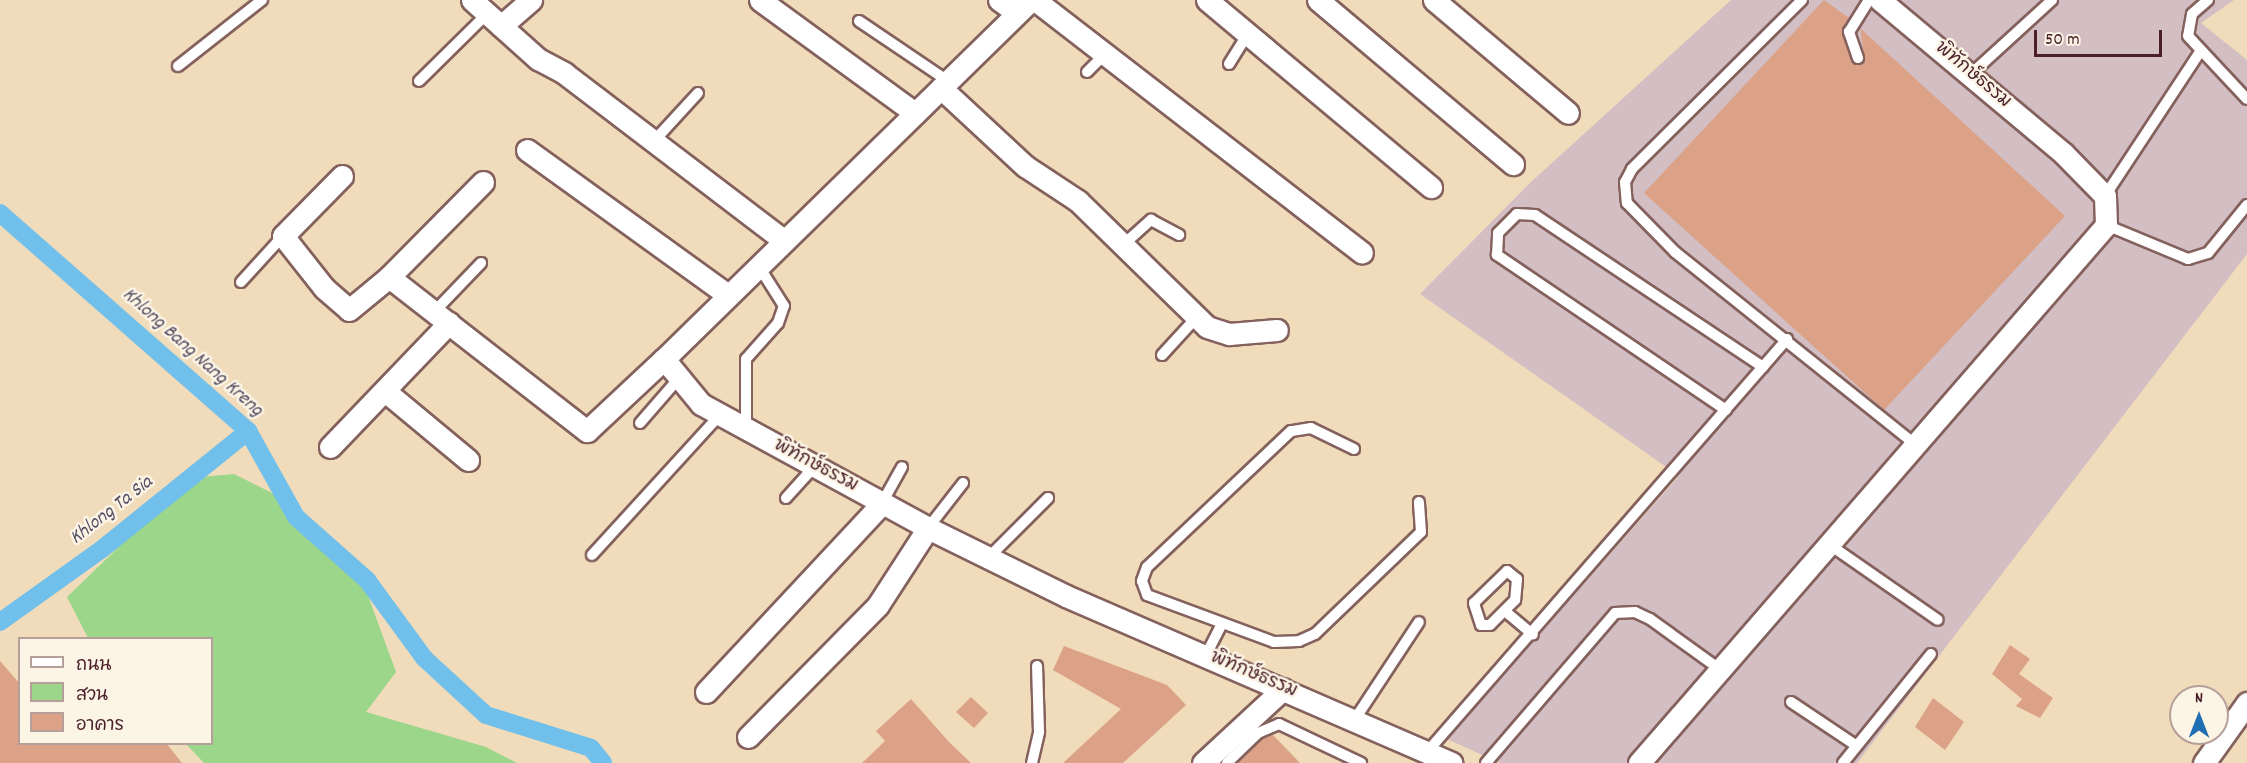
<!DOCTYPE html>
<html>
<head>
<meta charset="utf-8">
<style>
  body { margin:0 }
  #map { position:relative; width:2247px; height:763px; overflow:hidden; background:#f0dbba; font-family:Dekko,"Playpen Sans Thai",sans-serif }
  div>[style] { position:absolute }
  .industrial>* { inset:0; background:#d2bec3 }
  .green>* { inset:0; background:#9cd68a }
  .canal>* { height:18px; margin:-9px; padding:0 9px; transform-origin:9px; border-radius:9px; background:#70c0eb }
  .building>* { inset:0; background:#dba288 }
  .roads { filter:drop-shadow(2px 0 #84615d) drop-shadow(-2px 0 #84615d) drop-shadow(0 2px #84615d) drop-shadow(0 -2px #84615d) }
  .lane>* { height:10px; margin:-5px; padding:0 5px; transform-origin:5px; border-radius:5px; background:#fff }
  .street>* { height:21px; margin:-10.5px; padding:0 10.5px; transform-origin:10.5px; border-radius:10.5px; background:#fff }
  span { translate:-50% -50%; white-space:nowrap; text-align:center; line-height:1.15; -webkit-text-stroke:5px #fcf5e5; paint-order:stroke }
  .street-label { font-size:18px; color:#4a1f2b }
  .water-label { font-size:20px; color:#554f65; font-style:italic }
  .legend { position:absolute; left:18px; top:637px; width:195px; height:108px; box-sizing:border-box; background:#fcf5e5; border:2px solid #b59f9b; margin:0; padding:8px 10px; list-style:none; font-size:18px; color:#4a1f2b }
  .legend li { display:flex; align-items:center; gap:12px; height:30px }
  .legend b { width:30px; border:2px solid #b59f9b }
  .north { position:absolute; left:2169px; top:685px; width:60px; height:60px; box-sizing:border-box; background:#fcf5e5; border:2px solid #b59f9b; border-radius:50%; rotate:0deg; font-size:16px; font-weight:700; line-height:24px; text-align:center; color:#4a1f2b }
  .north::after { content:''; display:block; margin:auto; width:21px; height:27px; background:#1f6fb2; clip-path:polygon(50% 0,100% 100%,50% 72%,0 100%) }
  .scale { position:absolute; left:2034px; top:30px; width:128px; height:27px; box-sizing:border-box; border:3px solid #4a1f2b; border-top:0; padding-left:8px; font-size:18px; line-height:21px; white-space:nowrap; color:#4a1f2b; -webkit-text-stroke:4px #fcf5e5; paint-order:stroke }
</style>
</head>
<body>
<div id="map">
  <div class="industrial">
    <i style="clip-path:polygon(1731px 0,2234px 0,2201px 23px,2247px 60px,2247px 254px,1857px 763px,1500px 763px,1447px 739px,1679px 476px,1420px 294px,1530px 183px)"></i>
  </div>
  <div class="green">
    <i style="clip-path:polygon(234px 474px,274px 494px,323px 530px,360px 574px,396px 672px,366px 712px,486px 747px,517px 763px,204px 763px,186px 744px,212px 744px,212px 638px,88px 638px,67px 597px,190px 478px)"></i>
  </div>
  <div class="canal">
    <i style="left:0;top:213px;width:330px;rotate:41.3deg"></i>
    <i style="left:248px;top:431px;width:98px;rotate:60.8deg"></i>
    <i style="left:296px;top:517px;width:95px;rotate:41.6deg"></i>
    <i style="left:367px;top:580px;width:97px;rotate:53.8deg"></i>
    <i style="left:424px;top:658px;width:84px;rotate:42.6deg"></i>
    <i style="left:486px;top:715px;width:110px;rotate:17.4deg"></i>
    <i style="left:591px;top:748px;width:19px;rotate:51deg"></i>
    <i style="left:0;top:622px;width:125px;rotate:-35.6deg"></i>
    <i style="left:102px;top:549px;width:188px;rotate:-38.9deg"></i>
  </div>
  <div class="building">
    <i style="clip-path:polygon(1824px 0,1849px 18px,1842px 32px,1853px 63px,1865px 60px,1860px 28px,2065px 216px,1884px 410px,1644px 193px)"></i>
    <i style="clip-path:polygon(2010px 645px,2030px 659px,2019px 674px,2053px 698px,2040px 718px,2016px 706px,2022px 699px,1992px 674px)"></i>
    <i style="clip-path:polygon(1064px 646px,1167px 685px,1186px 705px,1123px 763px,1063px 763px,1121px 709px,1053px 670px)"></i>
    <i style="clip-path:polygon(0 661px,20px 684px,20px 744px,167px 744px,182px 763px,0 763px)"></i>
    <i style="clip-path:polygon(971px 697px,988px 713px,974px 728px,956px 712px)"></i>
    <i style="clip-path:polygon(1933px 698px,1964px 722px,1945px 750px,1915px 727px)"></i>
    <i style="clip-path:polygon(911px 699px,949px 742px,971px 763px,862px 763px,885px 741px,876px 731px)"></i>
    <i style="clip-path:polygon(1273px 735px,1300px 763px,1238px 763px,1262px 739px)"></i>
  </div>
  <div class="roads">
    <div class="lane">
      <i style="left:1802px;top:0;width:240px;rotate:135.2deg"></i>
      <i style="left:1632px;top:169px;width:15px;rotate:118deg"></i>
      <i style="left:1625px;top:182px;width:21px;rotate:85deg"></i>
      <i style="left:1627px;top:203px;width:69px;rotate:45.6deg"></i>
      <i style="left:1675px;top:252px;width:307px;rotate:38.7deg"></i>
      <i style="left:2208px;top:0;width:21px;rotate:139deg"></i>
      <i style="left:2192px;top:14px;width:22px;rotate:100deg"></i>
      <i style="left:2188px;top:36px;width:86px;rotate:46.9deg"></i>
      <i style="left:859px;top:21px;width:107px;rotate:34deg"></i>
      <i style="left:1858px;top:58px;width:28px;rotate:-109deg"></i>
      <i style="left:1849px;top:32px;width:38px;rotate:-58deg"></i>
      <i style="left:1229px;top:64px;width:36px;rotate:-58deg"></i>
      <i style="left:178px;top:66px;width:107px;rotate:-38.2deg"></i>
      <i style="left:1087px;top:72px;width:24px;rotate:-45deg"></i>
      <i style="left:1970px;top:75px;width:111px;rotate:-42.4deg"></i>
      <i style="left:419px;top:81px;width:95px;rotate:-44.6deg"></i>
      <i style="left:654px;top:141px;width:65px;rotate:-47.5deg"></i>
      <i style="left:2105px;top:196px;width:173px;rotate:-56.6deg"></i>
      <i style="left:2106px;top:225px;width:89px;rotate:22.5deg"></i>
      <i style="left:2188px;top:259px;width:21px;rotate:-17deg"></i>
      <i style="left:2208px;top:253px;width:62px;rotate:-50.9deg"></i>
      <i style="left:1123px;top:245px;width:38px;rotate:-42deg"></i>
      <i style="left:1151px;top:220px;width:32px;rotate:28deg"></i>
      <i style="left:241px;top:282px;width:62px;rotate:-47.6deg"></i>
      <i style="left:434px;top:312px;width:68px;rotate:-46.2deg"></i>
      <i style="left:1162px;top:355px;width:52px;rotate:-47.4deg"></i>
      <i style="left:1726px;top:410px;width:277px;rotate:-145.9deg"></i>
      <i style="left:1497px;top:255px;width:22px;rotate:-87deg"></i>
      <i style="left:1498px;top:233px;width:27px;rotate:-45deg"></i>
      <i style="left:1517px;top:214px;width:18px;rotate:3deg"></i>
      <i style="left:1535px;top:215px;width:274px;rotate:33.7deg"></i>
      <i style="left:640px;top:423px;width:60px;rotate:-49.1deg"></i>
      <i style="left:746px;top:430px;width:71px;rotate:-90deg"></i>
      <i style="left:746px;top:359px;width:48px;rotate:-48.4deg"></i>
      <i style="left:778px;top:323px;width:18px;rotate:-71deg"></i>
      <i style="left:784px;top:306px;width:49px;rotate:-122.4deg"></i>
      <i style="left:1354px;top:449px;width:48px;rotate:-154deg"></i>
      <i style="left:1311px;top:428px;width:20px;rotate:171deg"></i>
      <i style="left:1291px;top:431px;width:198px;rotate:136.6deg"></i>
      <i style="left:1147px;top:567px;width:15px;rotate:110deg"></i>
      <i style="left:1142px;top:581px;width:15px;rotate:70deg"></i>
      <i style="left:1147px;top:595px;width:135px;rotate:20.3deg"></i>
      <i style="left:1274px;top:642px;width:25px;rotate:-2deg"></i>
      <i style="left:1299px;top:641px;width:17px;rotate:-24deg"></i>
      <i style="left:1315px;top:634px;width:147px;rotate:-43.9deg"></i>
      <i style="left:1421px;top:532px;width:30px;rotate:-94deg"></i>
      <i style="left:786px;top:498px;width:42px;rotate:-47.9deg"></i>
      <i style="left:882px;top:503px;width:41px;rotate:-60.9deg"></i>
      <i style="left:928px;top:528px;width:57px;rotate:-52.1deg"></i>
      <i style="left:1830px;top:545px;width:131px;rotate:34.8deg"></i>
      <i style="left:592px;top:555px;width:190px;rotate:-47.6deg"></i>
      <i style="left:988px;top:558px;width:85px;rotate:-45deg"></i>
      <i style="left:1507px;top:571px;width:13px;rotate:39deg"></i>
      <i style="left:1517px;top:579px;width:21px;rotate:95deg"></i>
      <i style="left:1515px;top:600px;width:35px;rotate:135deg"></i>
      <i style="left:1490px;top:625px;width:9px;rotate:180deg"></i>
      <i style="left:1481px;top:625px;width:23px;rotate:-108deg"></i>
      <i style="left:1474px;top:603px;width:46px;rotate:-44.1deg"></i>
      <i style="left:1506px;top:612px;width:35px;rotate:40deg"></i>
      <i style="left:1206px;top:655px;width:34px;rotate:-63deg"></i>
      <i style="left:1791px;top:702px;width:79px;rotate:33.7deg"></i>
      <i style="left:1355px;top:719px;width:116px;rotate:-56.6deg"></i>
      <i style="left:1427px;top:752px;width:548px;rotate:-48.92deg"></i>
      <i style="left:1032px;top:763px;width:32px;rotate:-77deg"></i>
      <i style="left:1039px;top:732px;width:66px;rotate:-91.7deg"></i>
      <i style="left:1227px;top:763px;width:43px;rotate:-44.1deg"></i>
      <i style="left:1258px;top:733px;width:23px;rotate:-23deg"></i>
      <i style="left:1279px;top:724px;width:91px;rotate:25.4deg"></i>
      <i style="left:1486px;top:763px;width:198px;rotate:-49.3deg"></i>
      <i style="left:1615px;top:613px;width:20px;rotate:-3deg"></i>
      <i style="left:1635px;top:612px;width:17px;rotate:25deg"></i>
      <i style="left:1650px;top:619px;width:89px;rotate:35.8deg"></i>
      <i style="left:1843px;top:763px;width:140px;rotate:-51.1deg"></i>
    </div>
    <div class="street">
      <i style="left:472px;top:0;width:89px;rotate:41.8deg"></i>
      <i style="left:538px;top:59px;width:30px;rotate:28deg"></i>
      <i style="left:564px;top:73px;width:275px;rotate:37.3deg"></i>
      <i style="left:760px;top:0;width:192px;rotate:36.1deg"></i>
      <i style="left:999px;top:0;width:21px;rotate:35deg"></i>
      <i style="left:1031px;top:0;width:513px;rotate:135.63deg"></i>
      <i style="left:664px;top:359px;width:58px;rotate:50.6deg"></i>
      <i style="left:701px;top:404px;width:259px;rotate:28.6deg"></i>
      <i style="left:928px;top:528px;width:154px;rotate:26.2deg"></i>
      <i style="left:1066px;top:596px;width:420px;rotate:23.4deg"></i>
      <i style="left:1035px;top:0;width:413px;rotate:37.7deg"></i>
      <i style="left:1207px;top:0;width:292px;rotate:39.9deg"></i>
      <i style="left:1318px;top:0;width:255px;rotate:40.1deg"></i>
      <i style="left:1434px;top:0;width:175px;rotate:40.1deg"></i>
      <i style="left:501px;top:26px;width:40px;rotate:-41deg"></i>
      <i style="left:941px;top:88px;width:115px;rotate:42.9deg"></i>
      <i style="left:1025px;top:166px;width:64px;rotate:33.4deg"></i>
      <i style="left:1078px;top:201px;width:180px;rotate:44.3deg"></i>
      <i style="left:1207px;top:327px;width:23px;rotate:18deg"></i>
      <i style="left:1229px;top:334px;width:48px;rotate:-4.8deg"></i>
      <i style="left:527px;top:150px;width:246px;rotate:35.8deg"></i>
      <i style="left:342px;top:176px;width:84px;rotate:134.5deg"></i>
      <i style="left:283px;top:236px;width:66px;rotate:51.7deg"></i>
      <i style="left:324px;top:288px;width:33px;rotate:41deg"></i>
      <i style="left:349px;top:310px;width:52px;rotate:-39.5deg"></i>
      <i style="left:483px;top:182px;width:134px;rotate:134.7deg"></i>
      <i style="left:389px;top:277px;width:251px;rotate:37.9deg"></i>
      <i style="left:587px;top:431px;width:105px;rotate:-43.1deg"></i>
      <i style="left:385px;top:391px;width:108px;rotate:39.7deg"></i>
      <i style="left:330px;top:447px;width:172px;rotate:-46.2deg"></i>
      <i style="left:706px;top:692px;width:258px;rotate:-47deg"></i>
      <i style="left:748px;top:737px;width:185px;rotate:-45.4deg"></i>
      <i style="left:878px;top:605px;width:92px;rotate:-57deg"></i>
      <i style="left:1203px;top:763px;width:109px;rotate:-42.8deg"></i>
      <i style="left:1639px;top:763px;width:712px;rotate:-49.04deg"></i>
      <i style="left:2106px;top:225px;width:29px;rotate:-92deg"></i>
      <i style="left:2105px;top:196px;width:60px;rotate:-134.3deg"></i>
      <i style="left:2063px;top:153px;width:239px;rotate:-140.1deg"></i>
      <i style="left:2204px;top:763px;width:74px;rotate:-54.4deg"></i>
    </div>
  </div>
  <div class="street-label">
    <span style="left:1972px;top:76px;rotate:40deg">พิทักษ์ธรรม</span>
    <span style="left:815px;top:467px;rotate:28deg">พิทักษ์ธรรม</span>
    <span style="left:1253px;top:676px;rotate:23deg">พิทักษ์ธรรม</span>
  </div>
  <div class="water-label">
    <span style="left:192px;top:353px;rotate:42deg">Khlong Bang Nang Kreng</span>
    <span style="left:112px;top:511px;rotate:-38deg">Khlong Ta Sia</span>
  </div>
  <ul class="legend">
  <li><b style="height:8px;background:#fff"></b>ถนน</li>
  <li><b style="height:16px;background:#9cd68a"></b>สวน</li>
  <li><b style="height:16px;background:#dba288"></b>อาคาร</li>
  </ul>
  <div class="north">N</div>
  <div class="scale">50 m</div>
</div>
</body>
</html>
